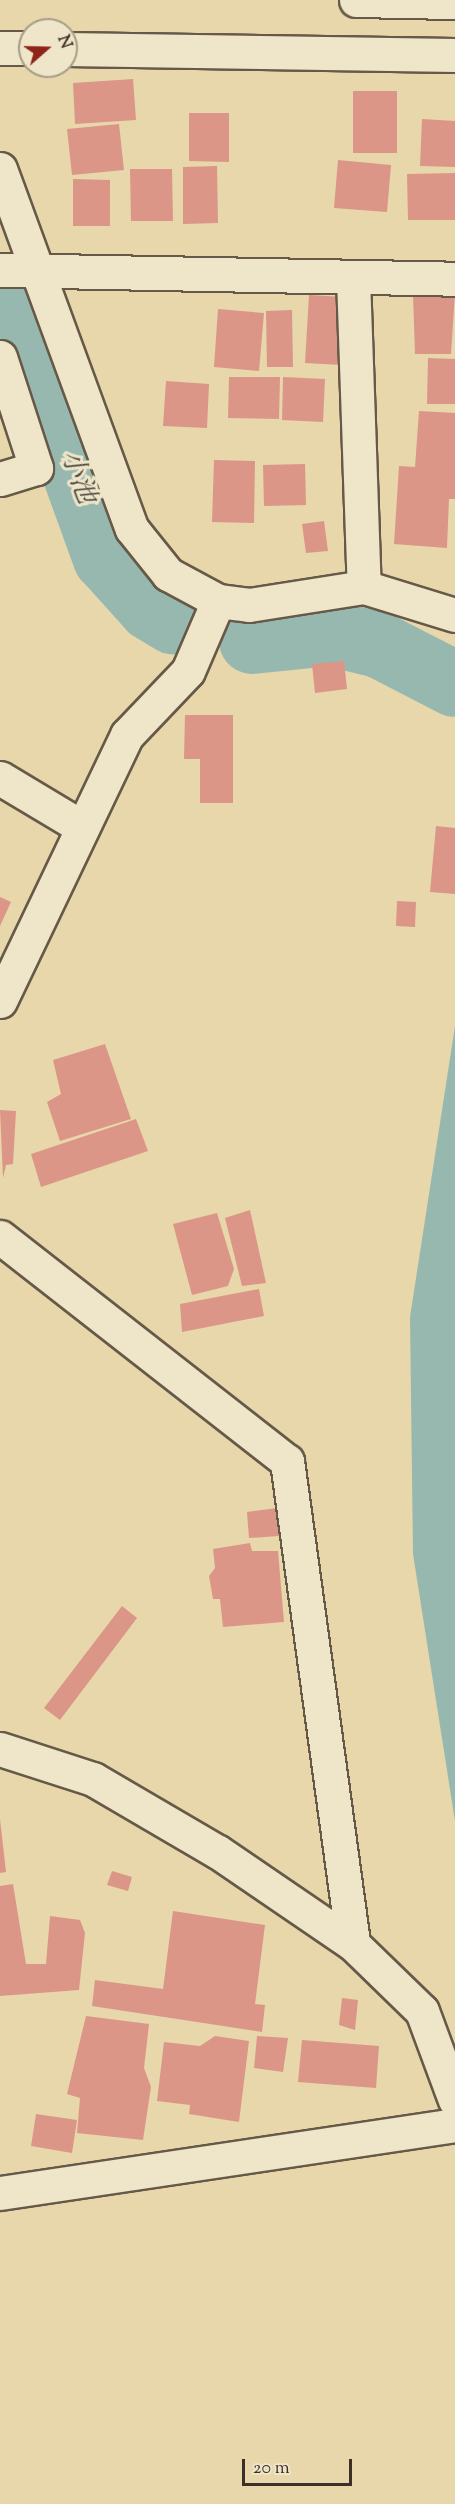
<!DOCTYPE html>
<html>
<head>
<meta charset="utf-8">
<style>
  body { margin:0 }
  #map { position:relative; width:455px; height:2504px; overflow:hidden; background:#e7d7ab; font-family:"Sorts Mill Goudy","Noto Serif JP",serif }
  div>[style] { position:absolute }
  .water>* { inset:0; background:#97b8af }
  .river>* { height:66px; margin:-33px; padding:0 33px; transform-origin:33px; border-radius:33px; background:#97b8af }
  .building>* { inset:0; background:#db9687 }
  .roads { filter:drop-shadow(2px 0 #665948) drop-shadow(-2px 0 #665948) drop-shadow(0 2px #665948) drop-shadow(0 -2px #665948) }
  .minor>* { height:33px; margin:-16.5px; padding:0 16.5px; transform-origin:16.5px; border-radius:16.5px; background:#efe5c8 }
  span { translate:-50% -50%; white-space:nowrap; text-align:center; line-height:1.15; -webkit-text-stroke:6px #efe5c8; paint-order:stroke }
  .water-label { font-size:27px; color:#4d4a42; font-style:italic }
  .north { position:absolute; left:18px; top:18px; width:60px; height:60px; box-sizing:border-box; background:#efe5c8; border:2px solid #a79c88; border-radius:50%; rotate:70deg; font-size:16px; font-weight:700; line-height:24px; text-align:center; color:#3b2f27 }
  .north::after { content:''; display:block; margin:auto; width:21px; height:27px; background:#8f2418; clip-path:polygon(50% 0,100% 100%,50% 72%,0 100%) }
  .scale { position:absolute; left:242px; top:2459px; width:110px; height:27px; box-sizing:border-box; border:3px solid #3b2f27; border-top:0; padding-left:8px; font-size:18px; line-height:21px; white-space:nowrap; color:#3b2f27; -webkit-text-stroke:4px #efe5c8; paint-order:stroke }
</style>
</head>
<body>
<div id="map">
  <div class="water">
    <i style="clip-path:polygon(455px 1026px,455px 1821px,413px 1554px,410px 1317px)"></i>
  </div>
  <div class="river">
    <i style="left:16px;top:310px;width:264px;rotate:70.1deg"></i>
    <i style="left:106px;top:558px;width:67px;rotate:48deg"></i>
    <i style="left:151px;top:608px;width:26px;rotate:31deg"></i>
    <i style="left:252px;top:641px;width:77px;rotate:-5.9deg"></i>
    <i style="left:329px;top:633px;width:51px;rotate:13.5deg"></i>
    <i style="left:379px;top:645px;width:85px;rotate:27.2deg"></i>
  </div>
  <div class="building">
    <i style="clip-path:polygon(133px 79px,136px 120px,75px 124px,73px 83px)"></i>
    <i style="clip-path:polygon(353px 91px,397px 91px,397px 153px,353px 153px)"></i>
    <i style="clip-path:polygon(189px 113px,229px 113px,229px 162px,189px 161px)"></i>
    <i style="clip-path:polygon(422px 119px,455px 121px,455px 167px,420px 166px)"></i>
    <i style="clip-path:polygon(119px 124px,124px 170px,72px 175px,67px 129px)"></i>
    <i style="clip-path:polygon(338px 160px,391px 165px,387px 212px,334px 208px)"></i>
    <i style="clip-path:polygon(217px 166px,218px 223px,183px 224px,183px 167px)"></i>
    <i style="clip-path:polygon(130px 169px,172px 169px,173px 221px,131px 221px)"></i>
    <i style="clip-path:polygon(455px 173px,455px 220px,408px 220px,407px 174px)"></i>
    <i style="clip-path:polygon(73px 179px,110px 180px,110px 226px,73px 226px)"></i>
    <i style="clip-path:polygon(455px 293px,451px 354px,415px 354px,413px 294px)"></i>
    <i style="clip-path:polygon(309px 295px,345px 297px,341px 365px,305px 363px)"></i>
    <i style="clip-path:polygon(218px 309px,264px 313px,259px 371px,214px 367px)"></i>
    <i style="clip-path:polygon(292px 310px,293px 367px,267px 367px,266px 311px)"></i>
    <i style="clip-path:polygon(428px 358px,455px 359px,455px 404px,427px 404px)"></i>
    <i style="clip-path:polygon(229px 377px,280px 377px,279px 419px,228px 418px)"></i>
    <i style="clip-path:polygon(283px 377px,325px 379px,323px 422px,282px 420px)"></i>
    <i style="clip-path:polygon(166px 381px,209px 384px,207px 428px,163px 426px)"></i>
    <i style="clip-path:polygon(419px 411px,455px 413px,455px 499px,449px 499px,447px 548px,394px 544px,399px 466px,415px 467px)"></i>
    <i style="clip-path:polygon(214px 460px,255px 461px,254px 523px,212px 522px)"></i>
    <i style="clip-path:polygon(305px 464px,306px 505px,264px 506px,263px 465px)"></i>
    <i style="clip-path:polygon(324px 521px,328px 551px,306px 553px,302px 524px)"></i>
    <i style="clip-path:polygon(344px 661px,347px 689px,315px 693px,312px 664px)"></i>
    <i style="clip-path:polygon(185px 715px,233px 715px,233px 803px,200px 803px,200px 759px,184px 759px)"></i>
    <i style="clip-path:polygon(436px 826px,455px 828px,455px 894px,430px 892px)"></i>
    <i style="clip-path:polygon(0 897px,11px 902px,0 926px)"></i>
    <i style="clip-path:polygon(397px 901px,416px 902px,415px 927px,396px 926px)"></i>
    <i style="clip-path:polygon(105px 1044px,131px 1119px,60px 1141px,47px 1102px,61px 1094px,53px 1060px)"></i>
    <i style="clip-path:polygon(0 1110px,16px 1111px,13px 1164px,6px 1165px,3px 1178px)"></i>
    <i style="clip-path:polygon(136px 1119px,148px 1151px,41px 1187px,31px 1154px)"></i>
    <i style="clip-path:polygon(250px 1210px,266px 1283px,242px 1286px,225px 1218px)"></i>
    <i style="clip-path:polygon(217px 1213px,234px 1269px,228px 1286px,192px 1295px,173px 1224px)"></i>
    <i style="clip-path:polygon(259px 1289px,264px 1316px,182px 1332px,180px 1304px)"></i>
    <i style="clip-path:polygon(277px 1508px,279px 1536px,249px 1538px,247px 1512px)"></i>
    <i style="clip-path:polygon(250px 1543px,252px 1551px,278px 1551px,284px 1622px,223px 1627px,220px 1599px,213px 1599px,209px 1576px,215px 1568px,213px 1549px)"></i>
    <i style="clip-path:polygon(122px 1606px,137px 1618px,60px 1720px,44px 1708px)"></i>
    <i style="clip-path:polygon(0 1819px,6px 1872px,0 1873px)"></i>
    <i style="clip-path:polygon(112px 1871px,132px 1877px,128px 1891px,107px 1885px)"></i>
    <i style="clip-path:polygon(13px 1884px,26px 1964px,46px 1964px,50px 1916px,80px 1920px,85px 1933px,79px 1990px,0 1996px,0 1886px)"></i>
    <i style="clip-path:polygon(173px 1911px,265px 1925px,255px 2004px,265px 2005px,262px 2032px,92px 2006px,95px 1980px,163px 1989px)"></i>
    <i style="clip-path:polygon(342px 1998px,358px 2000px,355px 2030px,339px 2025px)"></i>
    <i style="clip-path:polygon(86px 2016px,149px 2024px,144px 2068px,151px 2087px,143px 2140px,77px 2133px,80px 2098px,67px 2094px)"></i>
    <i style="clip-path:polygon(215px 2036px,249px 2041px,239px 2122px,189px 2114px,190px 2105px,157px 2101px,164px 2042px,200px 2046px)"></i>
    <i style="clip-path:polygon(257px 2036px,288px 2038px,283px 2072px,254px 2068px)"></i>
    <i style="clip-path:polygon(302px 2040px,379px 2046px,376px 2088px,298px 2082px)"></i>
    <i style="clip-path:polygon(36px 2114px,77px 2120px,72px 2153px,31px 2146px)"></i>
  </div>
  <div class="roads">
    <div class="minor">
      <i style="left:356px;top:0;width:99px;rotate:1.2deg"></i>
      <i style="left:0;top:48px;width:30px"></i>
      <i style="left:66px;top:49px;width:389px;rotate:0.9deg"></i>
      <i style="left:0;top:169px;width:383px;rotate:69.9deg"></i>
      <i style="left:132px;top:529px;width:58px;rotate:51.3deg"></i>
      <i style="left:168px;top:574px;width:57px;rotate:28.4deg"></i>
      <i style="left:218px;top:601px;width:31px;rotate:7deg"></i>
      <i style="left:249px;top:605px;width:116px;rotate:-8.9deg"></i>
      <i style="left:364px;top:587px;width:95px;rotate:17.1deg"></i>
      <i style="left:0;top:270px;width:455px;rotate:1.1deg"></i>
      <i style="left:353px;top:278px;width:309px;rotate:88deg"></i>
      <i style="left:0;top:357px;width:117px;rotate:72deg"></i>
      <i style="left:36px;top:468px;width:38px;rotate:163deg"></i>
      <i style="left:0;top:778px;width:96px;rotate:30.9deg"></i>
      <i style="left:0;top:1001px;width:295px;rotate:-64.5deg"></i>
      <i style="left:127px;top:735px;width:88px;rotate:-46.4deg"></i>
      <i style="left:188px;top:671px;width:76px;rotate:-66.8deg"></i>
      <i style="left:0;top:1237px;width:364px;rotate:38deg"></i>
      <i style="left:287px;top:1461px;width:487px;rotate:82.2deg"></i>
      <i style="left:0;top:1749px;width:98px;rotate:17.9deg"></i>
      <i style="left:93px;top:1779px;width:145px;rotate:30.3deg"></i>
      <i style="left:218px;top:1852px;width:163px;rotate:34.3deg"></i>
      <i style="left:353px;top:1944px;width:96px;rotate:44.2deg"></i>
      <i style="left:422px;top:2011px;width:95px;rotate:69.7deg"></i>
      <i style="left:0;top:2193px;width:460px;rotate:-8.5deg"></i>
    </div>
  </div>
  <div class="water-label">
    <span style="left:77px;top:477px;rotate:70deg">小池</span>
  </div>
  <div class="north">N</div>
  <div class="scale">20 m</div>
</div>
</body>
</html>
